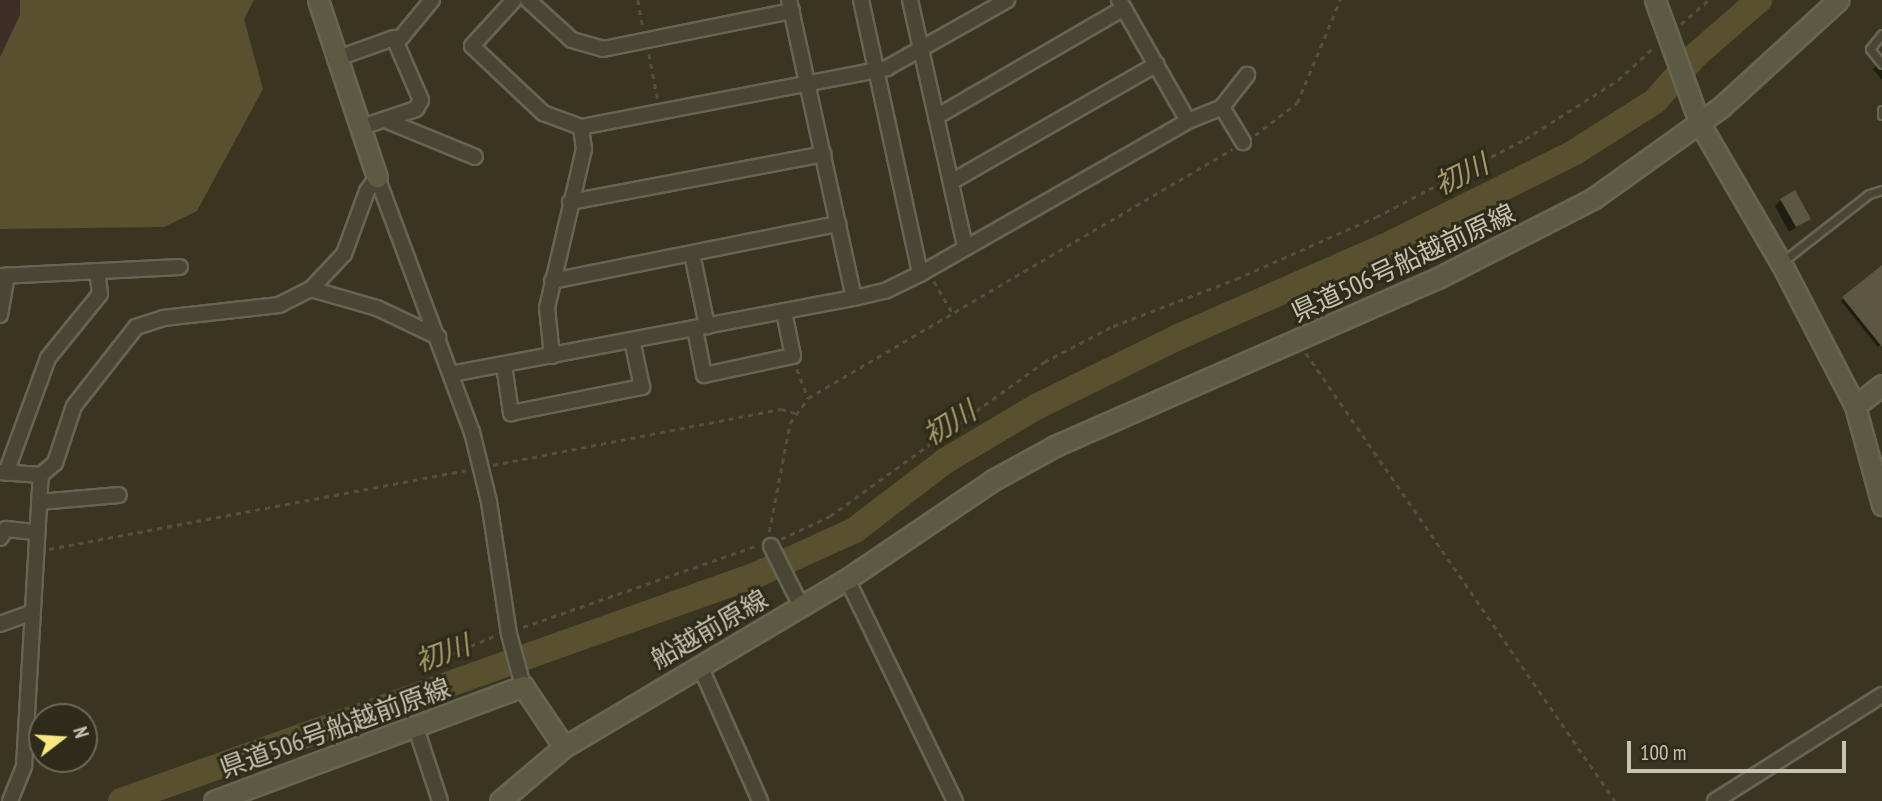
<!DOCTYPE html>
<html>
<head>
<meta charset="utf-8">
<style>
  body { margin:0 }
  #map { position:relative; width:1882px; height:801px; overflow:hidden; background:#3a3521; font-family:"PT Sans Narrow","Noto Sans JP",sans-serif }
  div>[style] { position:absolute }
  .green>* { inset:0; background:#3f2e27 }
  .water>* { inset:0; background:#58502e }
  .shadow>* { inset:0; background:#0007 }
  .river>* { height:26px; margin:-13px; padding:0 13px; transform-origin:13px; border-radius:13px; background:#58502e }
  .building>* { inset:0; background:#5c5740 }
  .path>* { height:2.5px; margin-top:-1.25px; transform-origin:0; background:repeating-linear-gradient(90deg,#5a4b43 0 5px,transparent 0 10px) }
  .roads { filter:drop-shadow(2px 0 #686453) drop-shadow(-2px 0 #686453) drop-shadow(0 2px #686453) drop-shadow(0 -2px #686453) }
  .lane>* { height:7px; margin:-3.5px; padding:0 3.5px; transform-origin:3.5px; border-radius:3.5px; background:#4a4635 }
  .street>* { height:14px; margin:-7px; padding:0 7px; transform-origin:7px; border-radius:7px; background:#4a4635 }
  .secondary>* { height:19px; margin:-9.5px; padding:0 9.5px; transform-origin:9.5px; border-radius:9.5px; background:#5d5a43 }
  span { translate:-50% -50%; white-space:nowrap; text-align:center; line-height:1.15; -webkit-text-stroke:6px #2f2b1a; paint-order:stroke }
  .street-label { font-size:26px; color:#c6c3b0 }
  .water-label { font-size:28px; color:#a69a68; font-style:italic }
  .north { position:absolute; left:28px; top:703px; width:70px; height:70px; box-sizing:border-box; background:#2f2b1a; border:2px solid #6b6856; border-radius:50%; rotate:73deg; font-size:19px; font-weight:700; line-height:28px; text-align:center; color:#c6c3b0 }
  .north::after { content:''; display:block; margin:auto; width:24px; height:32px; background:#f9e882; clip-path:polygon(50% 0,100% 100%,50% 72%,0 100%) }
  .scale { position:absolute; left:1627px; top:741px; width:219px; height:32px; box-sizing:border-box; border:4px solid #c6c3b0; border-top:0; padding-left:9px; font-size:21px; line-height:24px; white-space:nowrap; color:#c6c3b0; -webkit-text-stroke:5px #2f2b1a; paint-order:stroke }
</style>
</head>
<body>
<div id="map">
  <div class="green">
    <i style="clip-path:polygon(0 0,20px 0,20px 15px,0 57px)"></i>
  </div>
  <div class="water">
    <i style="clip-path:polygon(20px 0,254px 0,244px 19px,263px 89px,197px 211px,164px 227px,0 229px,0 57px,20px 15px)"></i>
  </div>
  <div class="shadow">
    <i style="clip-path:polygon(1882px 60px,1882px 79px,1881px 79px,1873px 69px)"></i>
    <i style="clip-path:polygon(1781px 200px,1808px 219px,1789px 232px,1775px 206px)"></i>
    <i style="clip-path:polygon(1882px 267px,1882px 344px,1878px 347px,1841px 301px)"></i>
  </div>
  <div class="river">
    <i style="left:121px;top:801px;width:674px;rotate:-19.59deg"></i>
    <i style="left:756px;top:575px;width:109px;rotate:-24.4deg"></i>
    <i style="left:855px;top:530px;width:113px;rotate:-37.5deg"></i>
    <i style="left:945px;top:461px;width:106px;rotate:-30.7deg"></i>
    <i style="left:1036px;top:407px;width:156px;rotate:-26.2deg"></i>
    <i style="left:1176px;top:338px;width:236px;rotate:-23.7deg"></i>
    <i style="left:1392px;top:243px;width:204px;rotate:-26.4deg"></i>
    <i style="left:1575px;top:152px;width:95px;rotate:-32.5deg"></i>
    <i style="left:1655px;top:101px;width:62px;rotate:-48.3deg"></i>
    <i style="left:1696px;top:55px;width:84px;rotate:-41.1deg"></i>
  </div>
  <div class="building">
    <i style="clip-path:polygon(1795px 190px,1811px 219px,1796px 227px,1780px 199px)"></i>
    <i style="clip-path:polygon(1882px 265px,1882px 347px,1842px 297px)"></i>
  </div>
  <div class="path">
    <i style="left:638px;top:0;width:28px;rotate:80deg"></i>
    <i style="left:1681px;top:24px;width:37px;rotate:-41deg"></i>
    <i style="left:649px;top:54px;width:47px;rotate:78.9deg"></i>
    <i style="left:1255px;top:135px;width:53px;rotate:-37.3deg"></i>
    <i style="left:1297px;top:103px;width:112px;rotate:-67.3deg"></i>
    <i style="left:934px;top:281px;width:38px;rotate:60deg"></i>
    <i style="left:1306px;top:353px;width:544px;rotate:55.4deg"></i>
    <i style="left:797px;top:369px;width:31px;rotate:69deg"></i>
    <i style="left:493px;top:465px;width:293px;rotate:-11deg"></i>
    <i style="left:781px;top:409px;width:15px;rotate:16deg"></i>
    <i style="left:769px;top:532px;width:111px;rotate:-79.1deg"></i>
    <i style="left:790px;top:423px;width:31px;rotate:-54deg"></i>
    <i style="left:808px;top:398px;width:492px;rotate:-30.4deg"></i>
    <i style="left:781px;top:539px;width:54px;rotate:-25.1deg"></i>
    <i style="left:830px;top:516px;width:264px;rotate:-35.7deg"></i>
    <i style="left:1044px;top:362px;width:78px;rotate:-27.6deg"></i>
    <i style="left:1113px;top:326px;width:132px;rotate:-20.9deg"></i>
    <i style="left:1236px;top:279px;width:153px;rotate:-23.9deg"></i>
    <i style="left:1376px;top:217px;width:168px;rotate:-27.6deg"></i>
    <i style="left:1525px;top:139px;width:110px;rotate:-32.4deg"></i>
    <i style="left:1618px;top:80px;width:49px;rotate:-42.5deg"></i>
    <i style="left:49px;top:549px;width:424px;rotate:-10.7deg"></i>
    <i style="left:523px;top:627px;width:249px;rotate:-19.2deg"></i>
    <i style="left:452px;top:654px;width:46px;rotate:-23.2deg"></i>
  </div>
  <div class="roads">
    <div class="lane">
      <i style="left:1882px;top:34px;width:19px;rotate:129deg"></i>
      <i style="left:1870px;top:49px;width:19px;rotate:51deg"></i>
      <i style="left:1882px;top:110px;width:5px;rotate:90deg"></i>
      <i style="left:1782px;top:262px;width:110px;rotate:-38deg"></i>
      <i style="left:1869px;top:194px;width:14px;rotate:-17deg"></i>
    </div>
    <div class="street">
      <i style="left:514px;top:0;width:62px;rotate:132.4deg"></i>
      <i style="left:472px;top:46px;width:98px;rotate:43.3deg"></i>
      <i style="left:543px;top:113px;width:40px;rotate:20.2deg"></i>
      <i style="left:581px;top:127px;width:312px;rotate:-10.9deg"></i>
      <i style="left:887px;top:68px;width:138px;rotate:-29.5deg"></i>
      <i style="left:528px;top:0;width:59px;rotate:42.3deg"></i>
      <i style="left:572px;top:40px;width:32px;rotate:16deg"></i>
      <i style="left:603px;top:49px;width:193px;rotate:-11.4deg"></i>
      <i style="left:789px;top:0;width:305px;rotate:77.7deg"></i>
      <i style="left:861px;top:0;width:280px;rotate:77.8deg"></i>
      <i style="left:910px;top:0;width:253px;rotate:77.4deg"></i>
      <i style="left:399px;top:40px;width:52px;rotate:-50.5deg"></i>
      <i style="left:335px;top:59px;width:63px;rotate:-19.6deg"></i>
      <i style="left:394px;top:38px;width:68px;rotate:66.5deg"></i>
      <i style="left:421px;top:100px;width:10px;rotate:119deg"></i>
      <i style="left:416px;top:109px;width:60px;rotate:161.6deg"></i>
      <i style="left:1222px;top:107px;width:41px;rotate:-52deg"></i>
      <i style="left:936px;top:117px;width:217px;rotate:-30.1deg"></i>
      <i style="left:385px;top:120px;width:97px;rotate:22.3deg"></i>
      <i style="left:1188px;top:121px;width:37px;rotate:-22deg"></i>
      <i style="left:1222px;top:107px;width:41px;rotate:59deg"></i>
      <i style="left:377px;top:177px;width:272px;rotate:69.6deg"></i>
      <i style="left:472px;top:432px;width:72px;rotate:76.3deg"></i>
      <i style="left:489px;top:502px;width:134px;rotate:81.4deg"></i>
      <i style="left:509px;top:634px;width:54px;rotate:74.9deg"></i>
      <i style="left:951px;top:182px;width:237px;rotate:-29.8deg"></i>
      <i style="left:570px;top:202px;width:258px;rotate:-10.7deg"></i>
      <i style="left:692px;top:254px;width:74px;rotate:78.2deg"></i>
      <i style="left:0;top:276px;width:180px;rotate:-2.9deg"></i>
      <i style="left:552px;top:281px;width:292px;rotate:-11.3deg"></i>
      <i style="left:311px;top:289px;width:69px;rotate:16.1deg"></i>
      <i style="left:377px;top:308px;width:68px;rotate:25.4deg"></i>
      <i style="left:0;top:315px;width:40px;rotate:-80deg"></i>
      <i style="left:695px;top:329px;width:47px;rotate:78.9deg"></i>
      <i style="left:704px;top:375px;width:91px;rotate:-12.1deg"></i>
      <i style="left:793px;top:356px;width:45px;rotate:-101.6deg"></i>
      <i style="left:552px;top:356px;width:48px;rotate:-95.9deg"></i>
      <i style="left:547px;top:308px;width:163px;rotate:-76.9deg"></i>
      <i style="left:584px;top:149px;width:22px;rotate:-98deg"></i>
      <i style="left:504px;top:365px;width:49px;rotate:81.7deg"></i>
      <i style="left:511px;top:413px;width:134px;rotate:-11.2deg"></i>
      <i style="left:642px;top:387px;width:48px;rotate:-102deg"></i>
      <i style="left:451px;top:374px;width:410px;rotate:-10.7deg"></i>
      <i style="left:854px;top:298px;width:32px;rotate:-13deg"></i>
      <i style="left:885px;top:291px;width:39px;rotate:-26deg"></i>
      <i style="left:920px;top:274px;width:309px;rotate:-29.7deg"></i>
      <i style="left:1188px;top:121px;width:139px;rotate:-119.7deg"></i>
      <i style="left:0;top:472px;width:41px;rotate:4.2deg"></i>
      <i style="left:41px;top:475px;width:18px;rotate:-41deg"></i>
      <i style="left:55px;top:463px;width:60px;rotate:-71.6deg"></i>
      <i style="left:74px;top:406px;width:100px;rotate:-51.9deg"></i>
      <i style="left:136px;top:327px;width:28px;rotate:-18deg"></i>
      <i style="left:163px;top:318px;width:117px;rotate:-6.4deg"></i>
      <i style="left:279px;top:305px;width:36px;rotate:-27deg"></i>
      <i style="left:311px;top:289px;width:48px;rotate:-46.7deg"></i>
      <i style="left:344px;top:254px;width:67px;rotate:-69.9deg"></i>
      <i style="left:367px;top:191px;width:17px;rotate:-54deg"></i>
      <i style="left:6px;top:473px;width:122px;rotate:-69.9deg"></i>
      <i style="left:48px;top:358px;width:82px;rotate:-50.9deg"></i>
      <i style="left:100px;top:294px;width:23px;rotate:-97deg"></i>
      <i style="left:39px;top:502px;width:80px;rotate:-5deg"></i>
      <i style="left:0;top:538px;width:11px;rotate:-56deg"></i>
      <i style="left:6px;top:529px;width:31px;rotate:6deg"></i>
      <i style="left:771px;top:546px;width:67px;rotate:63.4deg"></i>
      <i style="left:847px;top:579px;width:247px;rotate:64.1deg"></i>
      <i style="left:0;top:624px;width:33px;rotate:-20deg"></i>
      <i style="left:700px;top:666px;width:148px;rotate:66deg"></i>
      <i style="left:416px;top:728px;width:77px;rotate:71.8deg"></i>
      <i style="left:10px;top:801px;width:38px;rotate:-68deg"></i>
      <i style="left:24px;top:766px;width:291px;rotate:-86.7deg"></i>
      <i style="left:1715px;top:801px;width:198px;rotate:-32.4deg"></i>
    </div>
    <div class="secondary">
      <i style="left:318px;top:0;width:187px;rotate:71.6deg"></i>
      <i style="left:1655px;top:0;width:132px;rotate:70.1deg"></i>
      <i style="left:1700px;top:124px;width:161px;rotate:59.8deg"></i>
      <i style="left:1781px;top:263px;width:161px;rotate:62.6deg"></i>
      <i style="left:1882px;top:385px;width:34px;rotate:142deg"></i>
      <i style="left:1855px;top:406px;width:103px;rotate:74.7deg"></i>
      <i style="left:214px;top:801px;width:330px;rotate:-20.4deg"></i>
      <i style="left:523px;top:686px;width:73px;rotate:56.1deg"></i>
      <i style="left:500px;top:801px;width:84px;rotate:-40.2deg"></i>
      <i style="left:564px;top:747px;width:329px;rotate:-30.7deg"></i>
      <i style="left:847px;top:579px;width:176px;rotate:-34.1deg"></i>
      <i style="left:993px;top:480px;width:71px;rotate:-28.7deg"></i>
      <i style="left:1055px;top:446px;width:418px;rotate:-23.7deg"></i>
      <i style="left:1438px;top:278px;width:175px;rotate:-27.1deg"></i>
      <i style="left:1594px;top:198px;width:156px;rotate:-35.6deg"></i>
      <i style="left:1721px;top:107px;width:159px;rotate:-42.4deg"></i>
    </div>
  </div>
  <div class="street-label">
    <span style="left:1403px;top:263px;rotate:-25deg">県道506号船越前原線</span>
    <span style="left:709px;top:629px;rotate:-30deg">船越前原線</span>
    <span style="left:335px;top:728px;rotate:-20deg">県道506号船越前原線</span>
  </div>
  <div class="water-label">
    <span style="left:1461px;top:174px;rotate:-26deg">初川</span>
    <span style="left:949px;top:423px;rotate:-32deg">初川</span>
    <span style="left:442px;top:653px;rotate:-20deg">初川</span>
  </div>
  <div class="north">N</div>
  <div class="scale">100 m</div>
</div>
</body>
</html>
